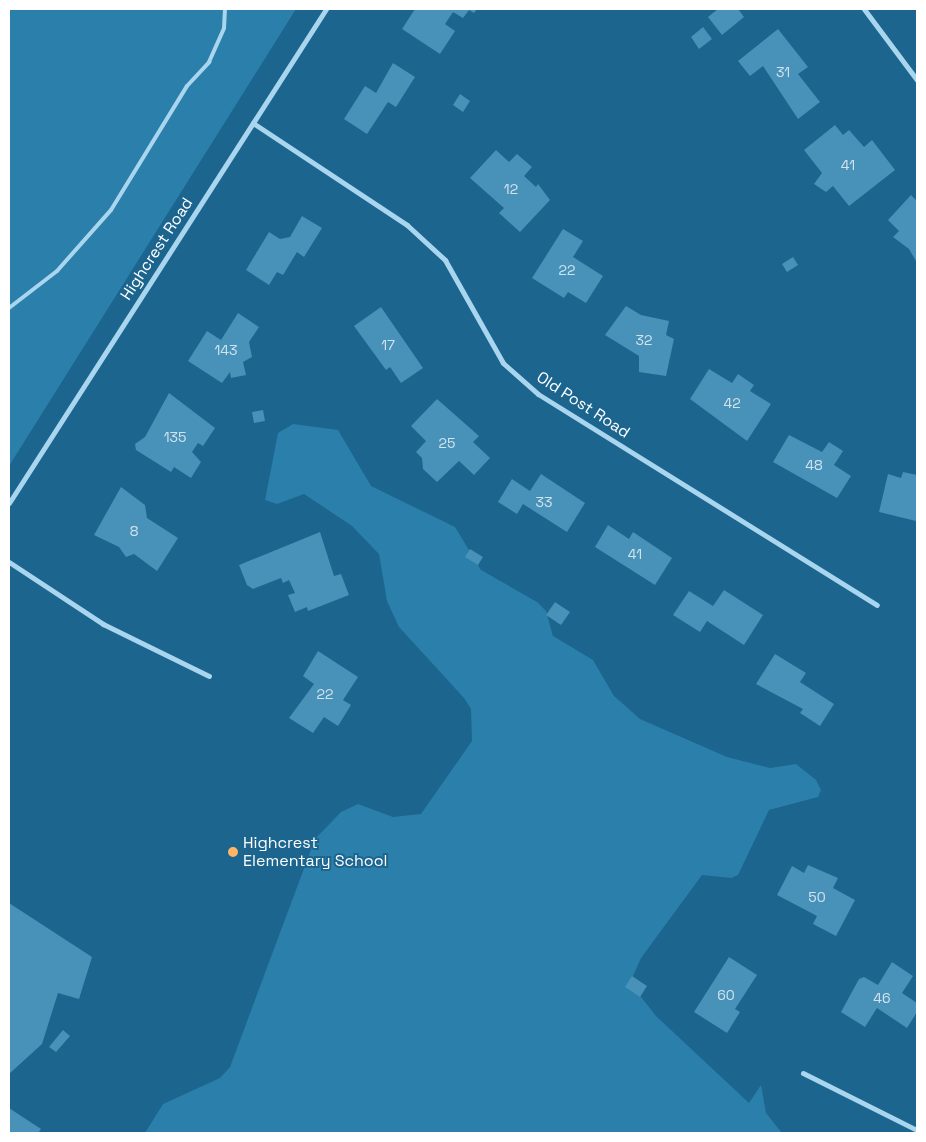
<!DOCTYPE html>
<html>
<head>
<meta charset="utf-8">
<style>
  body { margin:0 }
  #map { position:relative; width:926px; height:1142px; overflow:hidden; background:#1b658f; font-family:"Space Grotesk",sans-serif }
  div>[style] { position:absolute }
  .green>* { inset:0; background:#2b7fab }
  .building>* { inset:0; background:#4891b8 }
  .lane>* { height:4px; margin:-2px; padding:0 2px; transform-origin:2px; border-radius:2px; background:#a9d6ee }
  .street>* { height:5px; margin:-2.5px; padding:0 2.5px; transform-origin:2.5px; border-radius:2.5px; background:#a9d6ee }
  .dots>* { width:14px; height:14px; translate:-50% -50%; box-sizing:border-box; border:2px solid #1b658f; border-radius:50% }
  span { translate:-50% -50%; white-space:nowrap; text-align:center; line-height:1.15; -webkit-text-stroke:4px #1b658f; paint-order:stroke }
  .number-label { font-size:14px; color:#d1e4ed }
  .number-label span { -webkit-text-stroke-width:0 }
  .street-label { font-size:16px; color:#fff }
  .poi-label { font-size:16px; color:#fff }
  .left { translate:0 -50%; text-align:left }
  .frame { position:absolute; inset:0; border:10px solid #fff; pointer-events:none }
</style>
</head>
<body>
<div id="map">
  <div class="green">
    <i style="clip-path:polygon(9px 9px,296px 9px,9px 466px)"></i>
    <i style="clip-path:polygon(293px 424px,338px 430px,371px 486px,455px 527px,481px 570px,537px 602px,546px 611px,553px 636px,593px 660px,614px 696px,640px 719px,727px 757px,770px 768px,796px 764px,816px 780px,821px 790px,818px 797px,769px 810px,738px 875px,731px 878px,702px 875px,641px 958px,630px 983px,656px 1016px,749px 1103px,761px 1085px,766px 1113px,782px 1133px,145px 1133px,163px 1104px,220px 1078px,230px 1067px,315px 839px,341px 812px,358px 804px,393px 817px,421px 814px,472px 741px,471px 709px,464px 698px,399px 627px,387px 601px,379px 554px,352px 526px,304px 494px,277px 504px,265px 500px,278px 433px)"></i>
  </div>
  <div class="building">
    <i style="clip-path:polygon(415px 9px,477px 9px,474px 13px,469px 10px,463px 18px,453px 12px,445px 24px,455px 31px,440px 54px,402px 29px)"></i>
    <i style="clip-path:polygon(718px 9px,738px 9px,744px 17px,722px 35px,708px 17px)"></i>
    <i style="clip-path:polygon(703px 27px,712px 39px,699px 49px,691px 37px)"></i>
    <i style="clip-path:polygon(778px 29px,808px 67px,798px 74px,820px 102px,798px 119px,763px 66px,750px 76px,738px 61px)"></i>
    <i style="clip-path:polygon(393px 63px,415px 77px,396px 107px,388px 102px,367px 134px,344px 119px,365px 86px,376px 93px)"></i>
    <i style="clip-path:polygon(460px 94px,470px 101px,463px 112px,453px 105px)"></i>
    <i style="clip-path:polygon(835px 125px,843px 135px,849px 130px,864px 147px,872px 140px,895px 170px,849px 206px,833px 186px,826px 192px,814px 184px,822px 173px,804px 150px)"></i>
    <i style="clip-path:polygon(496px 150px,509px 162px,517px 154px,532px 167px,524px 176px,536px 187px,538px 184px,550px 200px,520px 232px,499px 213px,504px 208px,470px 178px)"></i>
    <i style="clip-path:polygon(911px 195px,917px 201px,917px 263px,909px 249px,893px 237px,899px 231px,888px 220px)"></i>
    <i style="clip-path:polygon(302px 216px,322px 228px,304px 257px,297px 252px,283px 275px,277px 272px,269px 285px,246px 270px,269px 232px,280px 239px,290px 237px)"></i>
    <i style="clip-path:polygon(563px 229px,583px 241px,573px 257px,603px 276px,586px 303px,568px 292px,564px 298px,532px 278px)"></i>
    <i style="clip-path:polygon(793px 257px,798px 265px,787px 272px,782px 264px)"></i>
    <i style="clip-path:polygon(626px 306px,641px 315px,669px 321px,666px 335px,674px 339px,666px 376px,639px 372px,639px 356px,605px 335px)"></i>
    <i style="clip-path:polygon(381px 307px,423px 368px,401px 383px,390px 367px,386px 370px,354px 326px)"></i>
    <i style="clip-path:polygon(238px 313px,259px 327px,249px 342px,252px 357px,243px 362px,246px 375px,231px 378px,230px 372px,222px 383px,188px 361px,207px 331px,221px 340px)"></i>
    <i style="clip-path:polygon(709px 369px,732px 383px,738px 374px,754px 385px,750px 391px,771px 404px,747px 441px,690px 399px)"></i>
    <i style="clip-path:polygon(169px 393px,215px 428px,203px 446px,198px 443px,192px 452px,201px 462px,191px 478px,174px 467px,171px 472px,136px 450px,135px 444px,145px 437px)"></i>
    <i style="clip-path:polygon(437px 399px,479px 436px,473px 442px,490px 458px,474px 475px,459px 461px,437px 482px,423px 469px,422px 458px,416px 452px,426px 441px,411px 426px)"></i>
    <i style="clip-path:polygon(263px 410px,265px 421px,254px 423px,252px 412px)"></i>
    <i style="clip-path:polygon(789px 435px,822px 452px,829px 442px,843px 451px,834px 465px,851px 476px,837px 498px,773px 462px)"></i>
    <i style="clip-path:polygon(903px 472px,917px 475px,916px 521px,879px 512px,888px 474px,901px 478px)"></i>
    <i style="clip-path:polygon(541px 474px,585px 503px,567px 532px,523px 504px,517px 514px,498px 502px,512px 479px,530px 491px)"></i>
    <i style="clip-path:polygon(121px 487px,145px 505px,147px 518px,178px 538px,157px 571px,134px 554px,126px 557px,119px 547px,94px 535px)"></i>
    <i style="clip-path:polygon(608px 525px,629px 539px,633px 532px,672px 558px,655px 585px,595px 547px)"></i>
    <i style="clip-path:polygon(320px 532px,334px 576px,341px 574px,349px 595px,308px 611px,307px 607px,295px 612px,288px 595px,295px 593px,289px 580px,283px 583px,281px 578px,253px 589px,247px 585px,239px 565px)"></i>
    <i style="clip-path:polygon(470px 549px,483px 557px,478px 565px,465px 557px)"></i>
    <i style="clip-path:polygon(724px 590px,763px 615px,744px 645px,707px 621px,700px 632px,673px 615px,689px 591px,713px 606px)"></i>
    <i style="clip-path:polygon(555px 602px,570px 612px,561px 625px,546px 615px)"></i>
    <i style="clip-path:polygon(318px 651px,358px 677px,343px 700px,351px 705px,338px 726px,324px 717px,313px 733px,289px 718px,314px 684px,303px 676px)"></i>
    <i style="clip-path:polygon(775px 654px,806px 673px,800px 682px,834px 704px,820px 726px,800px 713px,803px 709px,756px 684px)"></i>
    <i style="clip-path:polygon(808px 865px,838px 878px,833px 888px,855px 900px,836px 936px,813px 924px,817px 916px,777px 895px,792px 866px,804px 873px)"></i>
    <i style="clip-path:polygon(9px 903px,92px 957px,79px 999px,58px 993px,42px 1044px,9px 1074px)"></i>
    <i style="clip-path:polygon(729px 957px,757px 975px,735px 1009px,740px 1012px,727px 1033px,694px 1012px)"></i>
    <i style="clip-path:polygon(892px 962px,913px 976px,902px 993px,917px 1003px,917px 1012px,907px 1028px,877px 1008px,865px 1027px,841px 1012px,859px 979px,864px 977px,878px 985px)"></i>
    <i style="clip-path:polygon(632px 976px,647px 986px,640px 997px,625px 987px)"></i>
    <i style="clip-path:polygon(63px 1030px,70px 1036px,56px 1052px,49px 1047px)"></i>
    <i style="clip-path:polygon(9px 1108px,41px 1129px,38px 1133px,9px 1133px)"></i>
  </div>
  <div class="lane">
    <i style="left:9px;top:308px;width:61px;rotate:-37.6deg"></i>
    <i style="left:57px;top:271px;width:81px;rotate:-48.5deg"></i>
    <i style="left:111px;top:210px;width:145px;rotate:-58.5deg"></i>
    <i style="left:187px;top:86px;width:33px;rotate:-47deg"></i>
    <i style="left:209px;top:62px;width:37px;rotate:-66deg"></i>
    <i style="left:224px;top:28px;width:19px;rotate:-87deg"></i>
  </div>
  <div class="street">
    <i style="left:864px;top:9px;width:89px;rotate:53.3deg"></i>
    <i style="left:253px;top:123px;width:185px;rotate:33.5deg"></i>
    <i style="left:407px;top:225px;width:52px;rotate:42.6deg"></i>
    <i style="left:445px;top:260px;width:118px;rotate:60.6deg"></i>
    <i style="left:503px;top:363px;width:47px;rotate:41.5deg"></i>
    <i style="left:538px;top:394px;width:399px;rotate:31.9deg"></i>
    <i style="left:9px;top:503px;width:587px;rotate:-57.31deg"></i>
    <i style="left:9px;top:562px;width:113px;rotate:33.4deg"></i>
    <i style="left:103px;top:624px;width:118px;rotate:26.1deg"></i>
    <i style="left:803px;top:1073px;width:127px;rotate:26.6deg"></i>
  </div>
  <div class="dots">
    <i style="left:233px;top:852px;background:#ffb466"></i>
  </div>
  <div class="number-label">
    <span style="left:783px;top:72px">31</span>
    <span style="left:848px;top:165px">41</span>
    <span style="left:511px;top:189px">12</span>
    <span style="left:567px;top:270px">22</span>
    <span style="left:644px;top:340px">32</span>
    <span style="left:388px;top:345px">17</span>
    <span style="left:226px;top:350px">143</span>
    <span style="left:732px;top:403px">42</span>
    <span style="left:175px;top:437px">135</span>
    <span style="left:447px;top:443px">25</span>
    <span style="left:814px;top:465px">48</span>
    <span style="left:544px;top:502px">33</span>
    <span style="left:134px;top:531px">8</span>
    <span style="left:635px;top:554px">41</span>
    <span style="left:325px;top:694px">22</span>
    <span style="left:817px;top:897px">50</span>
    <span style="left:726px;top:995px">60</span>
    <span style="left:882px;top:998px">46</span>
  </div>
  <div class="street-label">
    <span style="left:157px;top:249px;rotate:-57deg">Highcrest Road</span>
    <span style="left:583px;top:405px;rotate:33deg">Old Post Road</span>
  </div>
  <div class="poi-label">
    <span class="left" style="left:243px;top:852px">Highcrest<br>Elementary School</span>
  </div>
  <div class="frame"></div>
</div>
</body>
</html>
